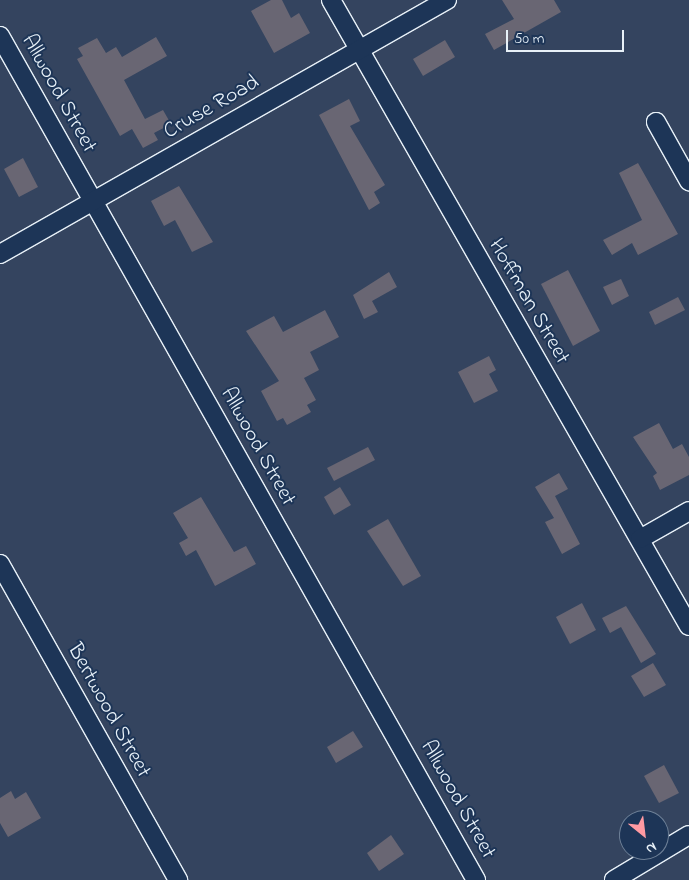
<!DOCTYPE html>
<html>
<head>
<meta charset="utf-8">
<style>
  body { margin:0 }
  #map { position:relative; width:689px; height:880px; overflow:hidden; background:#34445f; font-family:"Indie Flower",sans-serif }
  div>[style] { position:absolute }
  .building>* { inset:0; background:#696673 }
  .roads { filter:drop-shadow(1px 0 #e8f1f8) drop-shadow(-1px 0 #e8f1f8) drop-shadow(0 1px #e8f1f8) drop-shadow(0 -1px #e8f1f8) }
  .minor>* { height:18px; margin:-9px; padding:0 9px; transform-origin:9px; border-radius:9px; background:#1d3557 }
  span { translate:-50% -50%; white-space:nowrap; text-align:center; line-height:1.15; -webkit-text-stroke:4px #1d3557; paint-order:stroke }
  .street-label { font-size:22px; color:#e8f1f8 }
  .north { position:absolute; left:619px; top:810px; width:50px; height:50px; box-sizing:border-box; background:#1d3557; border:1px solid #6e8097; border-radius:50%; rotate:151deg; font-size:14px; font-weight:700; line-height:20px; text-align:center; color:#e8f1f8 }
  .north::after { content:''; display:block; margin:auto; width:18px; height:22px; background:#ff9aa2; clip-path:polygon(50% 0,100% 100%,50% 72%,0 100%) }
  .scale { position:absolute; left:506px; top:30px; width:118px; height:22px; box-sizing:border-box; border:2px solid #e8f1f8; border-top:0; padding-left:6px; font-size:15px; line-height:18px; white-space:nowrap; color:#e8f1f8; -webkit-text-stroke:4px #1d3557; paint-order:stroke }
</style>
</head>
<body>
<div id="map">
  <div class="building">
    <i style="clip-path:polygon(271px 0,282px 0,291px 18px,299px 13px,310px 33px,274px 53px,251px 11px)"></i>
    <i style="clip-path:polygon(502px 0,554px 0,561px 12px,494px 50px,485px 34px,514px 19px)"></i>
    <i style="clip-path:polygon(156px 37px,167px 56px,124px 80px,145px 119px,163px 110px,171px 124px,154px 133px,158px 140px,143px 148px,132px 129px,120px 136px,77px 59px,83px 56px,78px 48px,97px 38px,106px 53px,116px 47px,122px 57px)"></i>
    <i style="clip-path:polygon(445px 40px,455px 57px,423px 76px,413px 59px)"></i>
    <i style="clip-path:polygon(349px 99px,360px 121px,350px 126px,385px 185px,374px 192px,380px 203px,369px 210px,319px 115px)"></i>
    <i style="clip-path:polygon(23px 158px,38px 187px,19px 197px,4px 169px)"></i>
    <i style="clip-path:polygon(638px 163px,678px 234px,638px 255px,632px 243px,612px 255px,603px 240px,642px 220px,619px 173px)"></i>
    <i style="clip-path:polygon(179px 186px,213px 242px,192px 252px,175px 220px,164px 226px,151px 201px)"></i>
    <i style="clip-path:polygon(568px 270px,600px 331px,573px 346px,541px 284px)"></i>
    <i style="clip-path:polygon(389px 272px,397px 287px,372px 301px,378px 312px,364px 319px,353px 295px)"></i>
    <i style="clip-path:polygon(621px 279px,629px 296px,612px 305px,603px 287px)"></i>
    <i style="clip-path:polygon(678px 297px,685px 310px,655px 325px,649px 312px)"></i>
    <i style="clip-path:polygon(325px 310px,339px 337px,310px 352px,319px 370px,304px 378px,316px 400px,307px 405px,311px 412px,287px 425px,283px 418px,277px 421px,261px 391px,279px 381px,246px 331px,274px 316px,283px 332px)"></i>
    <i style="clip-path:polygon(489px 356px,496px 370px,489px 374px,498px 391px,474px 403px,458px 372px)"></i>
    <i style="clip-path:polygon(659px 423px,673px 449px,682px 444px,689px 457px,689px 475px,660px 490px,653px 476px,657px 473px,633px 437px)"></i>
    <i style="clip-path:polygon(368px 447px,375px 460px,334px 481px,327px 468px)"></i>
    <i style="clip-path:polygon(559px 473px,568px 489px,555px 496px,580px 544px,562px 554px,545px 522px,554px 518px,535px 487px)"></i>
    <i style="clip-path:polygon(340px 487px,351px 505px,334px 515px,324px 497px)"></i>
    <i style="clip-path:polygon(201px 497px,234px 552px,246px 546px,256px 564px,215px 586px,196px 550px,186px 556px,179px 543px,188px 538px,173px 513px)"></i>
    <i style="clip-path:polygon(388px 519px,421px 576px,403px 586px,367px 531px)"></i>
    <i style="clip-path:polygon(582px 603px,596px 630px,570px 644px,556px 617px)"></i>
    <i style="clip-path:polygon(626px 606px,656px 654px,641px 663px,621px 627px,610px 633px,602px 618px)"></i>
    <i style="clip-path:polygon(653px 663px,666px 685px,644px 697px,631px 676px)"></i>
    <i style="clip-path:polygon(353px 731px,363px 747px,336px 763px,327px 747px)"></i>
    <i style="clip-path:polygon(664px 765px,679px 793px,659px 803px,644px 776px)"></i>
    <i style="clip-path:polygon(11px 791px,15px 799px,26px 792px,41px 818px,8px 837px,0 823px,0 798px)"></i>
    <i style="clip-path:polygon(391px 835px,404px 854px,379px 871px,367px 853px)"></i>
  </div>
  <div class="roads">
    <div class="minor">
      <i style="left:331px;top:0;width:721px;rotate:60.24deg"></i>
      <i style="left:0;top:36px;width:969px;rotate:60.58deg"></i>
      <i style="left:656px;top:122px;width:68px;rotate:60.8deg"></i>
      <i style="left:0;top:254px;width:514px;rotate:-29.61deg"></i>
      <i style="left:640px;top:539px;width:56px;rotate:-29.7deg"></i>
      <i style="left:0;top:564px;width:363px;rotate:60.6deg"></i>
      <i style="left:614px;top:880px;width:87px;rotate:-31deg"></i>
    </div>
  </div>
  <div class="street-label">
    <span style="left:58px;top:94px;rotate:61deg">Allwood Street</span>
    <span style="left:212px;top:108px;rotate:-30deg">Cruse Road</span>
    <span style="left:528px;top:302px;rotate:60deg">Hoffman Street</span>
    <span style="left:257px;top:447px;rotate:61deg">Allwood Street</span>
    <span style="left:108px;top:711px;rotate:61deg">Bertwood Street</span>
    <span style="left:457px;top:800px;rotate:61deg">Allwood Street</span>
  </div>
  <div class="north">N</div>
  <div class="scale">50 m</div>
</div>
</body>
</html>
